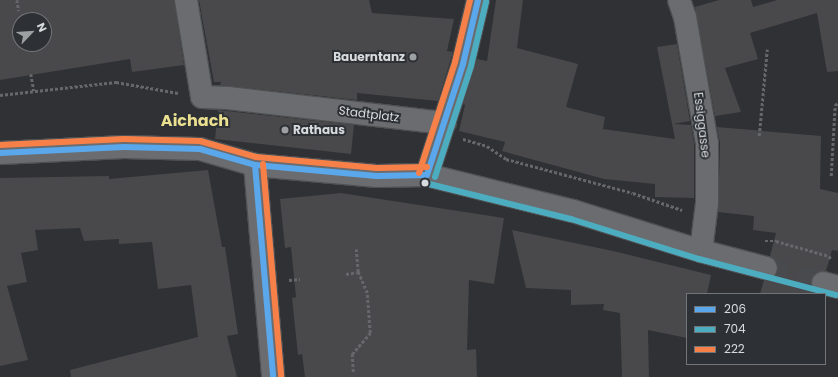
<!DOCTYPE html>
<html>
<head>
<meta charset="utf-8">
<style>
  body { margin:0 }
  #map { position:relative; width:838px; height:377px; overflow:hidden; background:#2f3134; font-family:Poppins,sans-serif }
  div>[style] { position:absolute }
  .building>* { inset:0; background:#49484a }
  .street-tunnel>* { height:22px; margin-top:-11px; transform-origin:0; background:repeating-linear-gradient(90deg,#484a4e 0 22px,transparent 0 33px) }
  .path>* { height:2.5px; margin-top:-1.25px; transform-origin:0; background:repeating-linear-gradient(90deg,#65676a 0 3px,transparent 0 5px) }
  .roads { filter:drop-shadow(1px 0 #4e5052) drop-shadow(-1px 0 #4e5052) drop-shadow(0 1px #4e5052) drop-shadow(0 -1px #4e5052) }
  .street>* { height:22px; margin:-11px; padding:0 11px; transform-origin:11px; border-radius:11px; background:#6b6c6f }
  .bus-1>* { height:6px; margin:-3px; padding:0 3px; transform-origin:3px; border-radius:3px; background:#5aa8eb }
  .bus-2>* { height:6px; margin:-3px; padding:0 3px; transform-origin:3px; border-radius:3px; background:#4dadc0 }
  .bus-3>* { height:6px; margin:-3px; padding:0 3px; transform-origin:3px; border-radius:3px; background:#f78048 }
  .dots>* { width:11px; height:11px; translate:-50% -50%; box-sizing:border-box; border:2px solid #2d3136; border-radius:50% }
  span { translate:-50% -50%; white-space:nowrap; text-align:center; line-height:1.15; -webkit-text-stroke:4px #2d3136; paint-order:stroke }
  .poi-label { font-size:12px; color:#d8dbde; font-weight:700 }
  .right { translate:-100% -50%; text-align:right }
  .left { translate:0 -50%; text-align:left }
  .street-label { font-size:12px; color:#d8dbde }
  .district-label { font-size:16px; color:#ebdf90; font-weight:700 }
  .legend { position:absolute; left:686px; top:293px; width:140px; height:72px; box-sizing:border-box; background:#2d3136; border:1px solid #717579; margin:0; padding:5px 7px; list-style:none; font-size:12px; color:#d8dbde }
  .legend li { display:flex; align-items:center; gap:8px; height:20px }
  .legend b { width:20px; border:1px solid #717579 }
  .north { position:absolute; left:12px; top:12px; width:40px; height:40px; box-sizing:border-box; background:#2d3136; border:1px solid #717579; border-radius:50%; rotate:65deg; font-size:11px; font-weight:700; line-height:16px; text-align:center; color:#d8dbde }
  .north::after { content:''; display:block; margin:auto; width:14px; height:18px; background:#9da0a2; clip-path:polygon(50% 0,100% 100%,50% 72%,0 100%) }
</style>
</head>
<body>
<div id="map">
  <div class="building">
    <i style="clip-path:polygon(evenodd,0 0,174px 0,184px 65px,132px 72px,130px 59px,0 80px,0 0,20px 20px,44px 20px,44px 44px,20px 44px,20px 20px)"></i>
    <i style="clip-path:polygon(199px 0,369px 0,372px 13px,454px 19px,447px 51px,453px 52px,438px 101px,357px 93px,357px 100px,220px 85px,221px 82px,214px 82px)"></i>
    <i style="clip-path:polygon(496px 0,523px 0,517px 48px,578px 64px,566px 107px,605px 117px,603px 129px,675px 139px,657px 47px,677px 44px,690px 121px,673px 124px,691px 125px,694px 144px,694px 198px,655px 197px,655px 184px,604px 179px,502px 151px,505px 142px,459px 131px,465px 105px,463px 104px,477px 59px,487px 61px)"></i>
    <i style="clip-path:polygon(719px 0,751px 0,753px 7px,777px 0,838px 0,838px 71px,827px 72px,817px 13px,750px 33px,758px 59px,725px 68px,741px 112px,715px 116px,695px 7px)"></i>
    <i style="clip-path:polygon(218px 110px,354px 125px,351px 154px,215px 139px)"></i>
    <i style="clip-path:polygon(717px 127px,821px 136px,820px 189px,838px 193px,838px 251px,832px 250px,826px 271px,819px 271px,811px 279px,811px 287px,818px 294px,760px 294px,764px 280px,775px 277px,778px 272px,778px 264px,770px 256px,776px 233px,753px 230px,754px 216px,718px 212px,720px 143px)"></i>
    <i style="clip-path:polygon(208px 170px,222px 247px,225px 247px,238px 334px,227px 336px,237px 377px,71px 377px,70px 370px,198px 337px,191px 285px,158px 289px,152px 242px,119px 244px,119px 239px,84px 241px,80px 228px,35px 230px,38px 250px,21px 253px,27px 282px,7px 286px,28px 360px,0 366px,0 178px,109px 176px,109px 179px)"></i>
    <i style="clip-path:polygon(341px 193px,504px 218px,494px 284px,469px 280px,467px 350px,476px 349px,477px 377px,305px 377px,302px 354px,298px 355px,292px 298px,296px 297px,291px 247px,285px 248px,280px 199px)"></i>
    <i style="clip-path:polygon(512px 230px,613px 251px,711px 275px,707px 294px,687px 294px,687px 338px,648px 330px,649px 377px,622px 377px,620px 313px,603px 310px,604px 304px,571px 305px,571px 290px,526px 288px)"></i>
  </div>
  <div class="street-tunnel">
    <i style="left:766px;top:268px;width:59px;rotate:14.7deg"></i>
  </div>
  <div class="path">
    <i style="left:17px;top:0;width:11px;rotate:80deg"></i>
    <i style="left:31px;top:74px;width:17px;rotate:80deg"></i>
    <i style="left:0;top:95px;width:117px;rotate:-6.4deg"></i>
    <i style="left:116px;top:82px;width:63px;rotate:10.1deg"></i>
    <i style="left:759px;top:136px;width:87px;rotate:-84.7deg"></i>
    <i style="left:463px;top:139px;width:25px;rotate:16deg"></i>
    <i style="left:487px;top:146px;width:23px;rotate:34deg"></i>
    <i style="left:506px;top:159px;width:131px;rotate:15deg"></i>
    <i style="left:633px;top:193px;width:52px;rotate:19.1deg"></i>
    <i style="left:831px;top:176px;width:71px;rotate:-86.8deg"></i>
    <i style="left:835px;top:105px;width:4px;rotate:-34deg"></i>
    <i style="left:765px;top:241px;width:11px"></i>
    <i style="left:776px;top:241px;width:55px;rotate:15.8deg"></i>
    <i style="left:829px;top:256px;width:5px;rotate:53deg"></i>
    <i style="left:346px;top:274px;width:12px;rotate:-9deg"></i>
    <i style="left:289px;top:280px;width:11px;rotate:-5deg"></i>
    <i style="left:353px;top:372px;width:18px;rotate:-93deg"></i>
    <i style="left:352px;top:354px;width:28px;rotate:-49deg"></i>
    <i style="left:370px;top:333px;width:40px;rotate:-94.3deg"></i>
    <i style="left:367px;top:293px;width:23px;rotate:-113deg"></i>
    <i style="left:358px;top:272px;width:23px;rotate:-95deg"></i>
  </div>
  <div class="roads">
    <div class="street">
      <i style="left:186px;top:0;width:98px;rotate:80.6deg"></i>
      <i style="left:202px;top:97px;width:26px;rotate:2deg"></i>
      <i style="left:228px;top:98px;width:218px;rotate:6.6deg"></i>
      <i style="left:679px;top:0;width:18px;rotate:71deg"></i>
      <i style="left:685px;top:17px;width:128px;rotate:80.1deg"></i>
      <i style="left:707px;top:143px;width:60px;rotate:90deg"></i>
      <i style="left:707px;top:203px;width:48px;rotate:97.1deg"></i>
      <i style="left:0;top:153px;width:124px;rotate:-2.8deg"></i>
      <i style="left:124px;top:147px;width:76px;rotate:1.5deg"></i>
      <i style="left:200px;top:149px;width:57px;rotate:16.2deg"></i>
      <i style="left:255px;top:165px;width:122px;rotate:5.2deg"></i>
      <i style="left:377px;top:176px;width:50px;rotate:-1.1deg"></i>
      <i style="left:427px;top:175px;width:150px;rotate:13.9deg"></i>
      <i style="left:573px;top:211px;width:134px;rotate:17.4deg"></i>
      <i style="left:701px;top:251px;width:67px;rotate:14.7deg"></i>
      <i style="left:255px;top:165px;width:213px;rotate:85.1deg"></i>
      <i style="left:427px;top:175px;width:117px;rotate:-72deg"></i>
      <i style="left:463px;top:64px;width:66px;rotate:-76.8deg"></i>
      <i style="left:823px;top:283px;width:16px;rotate:15deg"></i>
    </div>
  </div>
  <div class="bus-1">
    <i style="left:0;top:153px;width:124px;rotate:-2.8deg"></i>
    <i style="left:124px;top:147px;width:76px;rotate:1.5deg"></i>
    <i style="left:200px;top:149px;width:57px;rotate:16.2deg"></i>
    <i style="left:255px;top:165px;width:122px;rotate:5.2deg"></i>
    <i style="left:377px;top:176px;width:50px;rotate:-1.1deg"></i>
    <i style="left:255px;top:165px;width:213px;rotate:85.1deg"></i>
    <i style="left:427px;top:175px;width:117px;rotate:-72deg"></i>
    <i style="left:463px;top:64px;width:66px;rotate:-76.8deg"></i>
  </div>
  <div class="bus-2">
    <i style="left:435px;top:177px;width:117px;rotate:-72deg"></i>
    <i style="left:471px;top:66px;width:66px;rotate:-76.8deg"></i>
    <i style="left:425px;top:183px;width:150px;rotate:13.9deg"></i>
    <i style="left:571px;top:219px;width:134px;rotate:17.4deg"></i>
    <i style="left:699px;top:259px;width:142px;rotate:14.7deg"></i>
  </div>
  <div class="bus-3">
    <i style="left:0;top:145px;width:124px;rotate:-2.8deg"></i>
    <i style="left:124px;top:139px;width:76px;rotate:1.5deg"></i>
    <i style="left:200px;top:141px;width:58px;rotate:15.9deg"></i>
    <i style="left:256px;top:157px;width:121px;rotate:5.2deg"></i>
    <i style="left:377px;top:168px;width:50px;rotate:-1.1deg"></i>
    <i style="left:263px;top:164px;width:213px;rotate:85.1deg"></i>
    <i style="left:419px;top:173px;width:117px;rotate:-72deg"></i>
    <i style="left:455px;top:62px;width:64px;rotate:-76.4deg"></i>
  </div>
  <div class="dots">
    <i style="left:413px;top:57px;background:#9da0a2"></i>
    <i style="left:285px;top:130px;background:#9da0a2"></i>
    <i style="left:425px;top:183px;background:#d8dbde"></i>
  </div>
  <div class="poi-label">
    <span class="right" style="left:405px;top:57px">Bauerntanz</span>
    <span class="left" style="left:293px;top:130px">Rathaus</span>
  </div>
  <div class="street-label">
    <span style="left:369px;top:114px;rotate:7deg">Stadtplatz</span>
    <span style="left:702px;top:125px;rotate:83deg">Essiggasse</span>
  </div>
  <div class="district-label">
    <span style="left:195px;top:121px">Aichach</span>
  </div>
  <ul class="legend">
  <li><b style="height:5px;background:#5aa8eb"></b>206</li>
  <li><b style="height:5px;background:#4dadc0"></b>704</li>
  <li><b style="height:5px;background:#f78048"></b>222</li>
  </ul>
  <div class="north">N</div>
</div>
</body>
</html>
